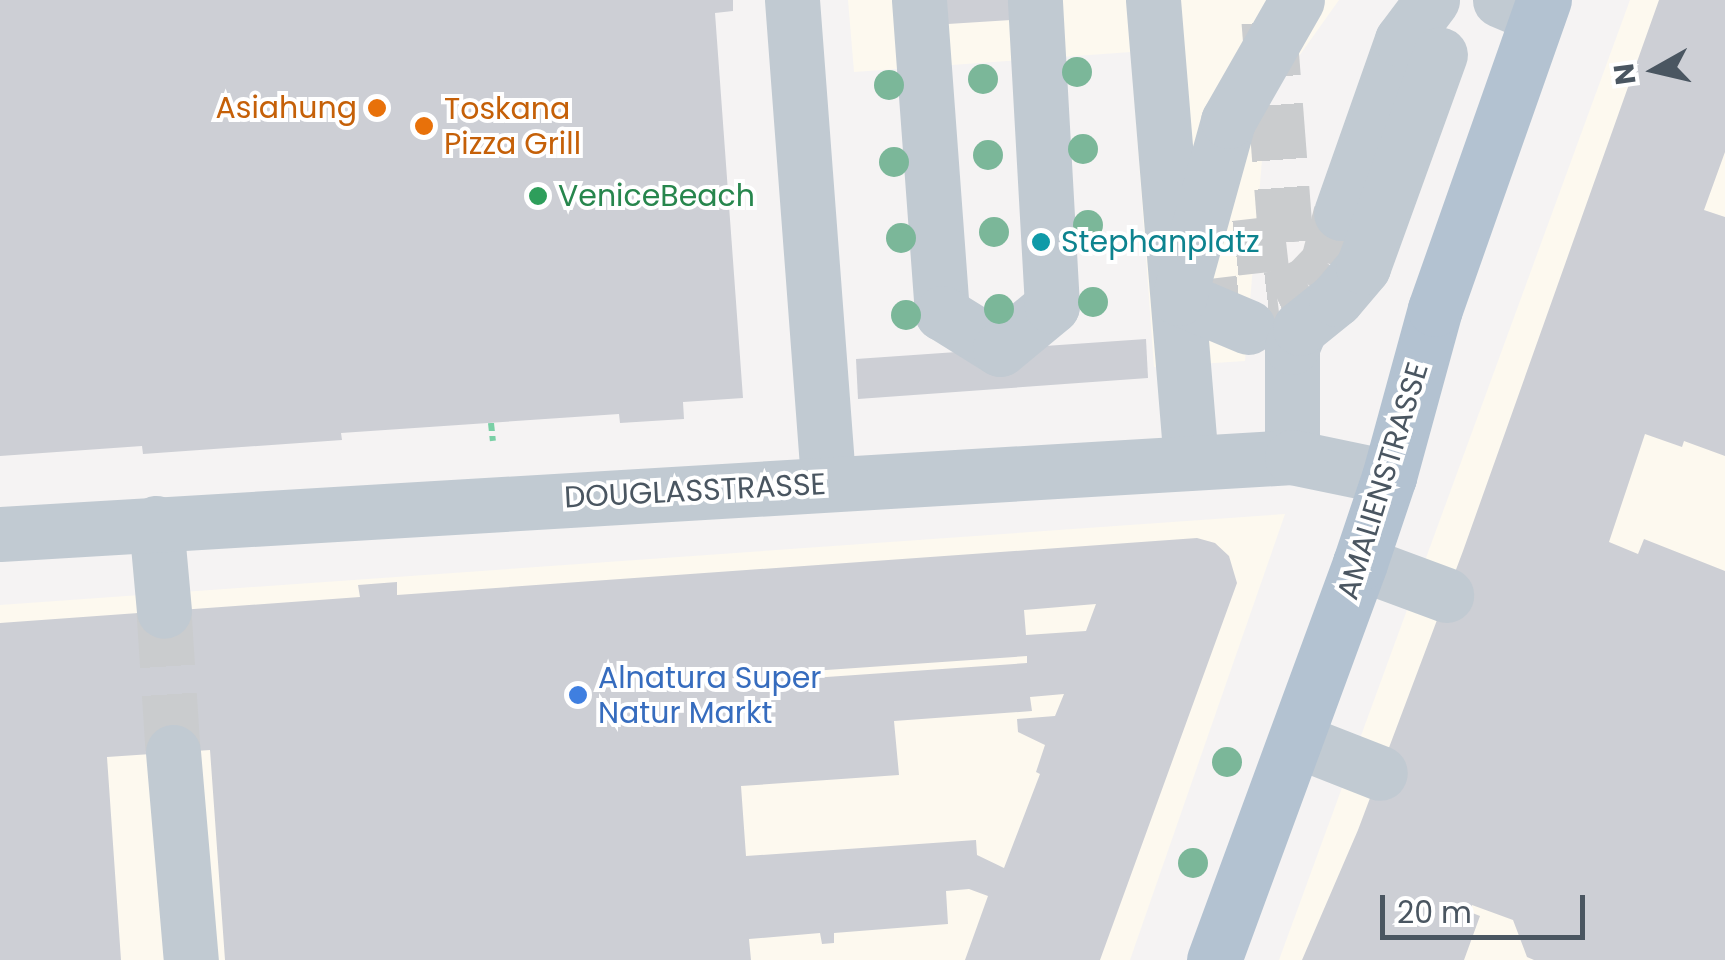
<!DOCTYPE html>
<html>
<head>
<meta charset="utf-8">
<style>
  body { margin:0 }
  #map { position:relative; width:1725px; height:960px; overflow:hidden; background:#f5f3f3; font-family:Poppins,sans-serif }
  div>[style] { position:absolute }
  .commercial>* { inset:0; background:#fdf9ef }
  .building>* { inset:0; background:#cdcfd5 }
  .minor-tunnel>* { height:55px; margin-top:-27.5px; transform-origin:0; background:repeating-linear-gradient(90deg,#caccce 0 55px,transparent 0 83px) }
  .path>* { height:6px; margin-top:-3px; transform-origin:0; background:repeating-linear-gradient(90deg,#7ad0a6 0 8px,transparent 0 13px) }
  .minor>* { height:55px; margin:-27.5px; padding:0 27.5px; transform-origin:27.5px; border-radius:27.5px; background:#c1cad2 }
  .major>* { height:55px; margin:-27.5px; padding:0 27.5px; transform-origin:27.5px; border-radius:27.5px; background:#b3c2d1 }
  .trees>* { width:30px; height:30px; margin:-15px; border-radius:50%; background:#7bb799 }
  .dots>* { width:28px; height:28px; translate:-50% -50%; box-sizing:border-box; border:5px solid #fff; border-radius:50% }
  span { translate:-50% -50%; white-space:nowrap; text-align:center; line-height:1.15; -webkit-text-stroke:8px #fff; paint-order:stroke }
  .food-label { font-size:30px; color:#c56008 }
  .right { translate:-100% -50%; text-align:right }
  .left { translate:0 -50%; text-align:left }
  .leisure-label { font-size:30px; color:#27864d }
  .culture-label { font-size:30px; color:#0d838f }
  .street-label { font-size:30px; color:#4a5661 }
  .shop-label { font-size:30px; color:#366cbe }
  .north { position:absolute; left:1605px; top:20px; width:100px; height:100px; -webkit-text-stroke:8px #fff; paint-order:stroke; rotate:262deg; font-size:28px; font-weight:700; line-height:40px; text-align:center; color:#4a5661 }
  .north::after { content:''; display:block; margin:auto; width:35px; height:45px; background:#4a5661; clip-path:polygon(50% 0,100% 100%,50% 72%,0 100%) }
  .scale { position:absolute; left:1380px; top:895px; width:205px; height:45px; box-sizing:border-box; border:5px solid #4a5661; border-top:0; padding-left:12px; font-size:30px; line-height:35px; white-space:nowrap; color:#4a5661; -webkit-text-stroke:8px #fff; paint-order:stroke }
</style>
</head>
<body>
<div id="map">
  <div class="commercial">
    <i style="clip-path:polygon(848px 0,1339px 0,1267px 101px,1245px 361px,1154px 367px,1131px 52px,854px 72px)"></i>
    <i style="clip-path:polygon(1630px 0,1725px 0,1725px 960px,1279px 960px)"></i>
    <i style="clip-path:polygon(1285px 514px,1130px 960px,0 960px,0 605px)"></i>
  </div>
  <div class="building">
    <i style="clip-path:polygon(0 0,733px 0,733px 11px,715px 13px,743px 398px,683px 402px,684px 419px,620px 423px,619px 414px,341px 433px,342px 440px,143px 454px,142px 446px,0 456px)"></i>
    <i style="clip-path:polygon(930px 0,1009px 0,1011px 20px,932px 25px)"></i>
    <i style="clip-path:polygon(1659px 0,1725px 0,1725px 152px,1704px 210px,1725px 217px,1725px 456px,1684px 441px,1682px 447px,1645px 434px,1609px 542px,1638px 554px,1644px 539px,1725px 571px,1725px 960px,1534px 960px,1527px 957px,1513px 920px,1472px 905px,1470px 912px,1480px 916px,1464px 960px,1302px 960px,1358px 830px,1463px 551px)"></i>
    <i style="clip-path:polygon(1146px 339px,1148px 378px,858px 399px,856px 359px)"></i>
    <i style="clip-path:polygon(evenodd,1197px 538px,1215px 543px,1229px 556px,1237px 583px,1100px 960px,965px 960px,988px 896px,969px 889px,946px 891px,948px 924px,834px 933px,834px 943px,822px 944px,820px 933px,749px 939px,751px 960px,225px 960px,210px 750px,107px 757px,121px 960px,0 960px,0 623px,360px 597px,358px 585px,397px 582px,397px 595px,1197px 538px,1096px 604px,1086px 631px,1026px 635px,1024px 610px,1096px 604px,1197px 538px,1027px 656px,1027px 663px,812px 678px,812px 671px,1027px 656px,1197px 538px,1064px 694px,1055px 716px,1017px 719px,1018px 732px,1045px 745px,1036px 772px,1040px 774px,1004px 868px,977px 855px,976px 840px,746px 856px,741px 786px,899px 775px,894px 721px,1032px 711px,1030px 697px,1064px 694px)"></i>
  </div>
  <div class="minor-tunnel">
    <i style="left:1153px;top:257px;width:134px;rotate:-6.4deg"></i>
    <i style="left:1286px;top:242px;width:223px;rotate:-94.4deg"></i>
    <i style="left:1185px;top:309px;width:93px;rotate:-6.8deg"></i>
    <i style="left:1277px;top:298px;width:34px;rotate:-24deg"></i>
    <i style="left:1308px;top:284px;width:29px;rotate:-46deg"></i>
    <i style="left:1328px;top:263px;width:52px;rotate:-75.4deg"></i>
    <i style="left:164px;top:611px;width:141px;rotate:86.3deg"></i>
  </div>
  <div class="path">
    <i style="left:491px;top:423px;width:18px;rotate:84deg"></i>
  </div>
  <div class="minor">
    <i style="left:792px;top:0;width:484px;rotate:85.7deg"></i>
    <i style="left:919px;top:0;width:314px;rotate:85.8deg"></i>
    <i style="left:942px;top:313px;width:68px;rotate:31.8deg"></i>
    <i style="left:1000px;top:349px;width:67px;rotate:-39.6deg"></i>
    <i style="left:1052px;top:306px;width:306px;rotate:-93.2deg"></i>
    <i style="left:1153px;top:0;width:464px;rotate:85.3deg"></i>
    <i style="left:1500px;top:0;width:41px;rotate:22.8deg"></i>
    <i style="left:1341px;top:213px;width:183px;rotate:-70.6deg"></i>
    <i style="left:1402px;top:40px;width:50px;rotate:-53.1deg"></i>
    <i style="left:1248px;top:327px;width:75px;rotate:-157.2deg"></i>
    <i style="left:1179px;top:298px;width:184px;rotate:-74.5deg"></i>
    <i style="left:1228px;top:121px;width:139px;rotate:-60.3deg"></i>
    <i style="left:1292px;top:457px;width:110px;rotate:-90deg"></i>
    <i style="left:1292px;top:347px;width:21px;rotate:-67deg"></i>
    <i style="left:1300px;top:328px;width:46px;rotate:-38.9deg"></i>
    <i style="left:1336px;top:299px;width:42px;rotate:-49.8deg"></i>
    <i style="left:1363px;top:267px;width:226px;rotate:-70.1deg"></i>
    <i style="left:156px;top:523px;width:88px;rotate:84.8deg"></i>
    <i style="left:0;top:534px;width:1294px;rotate:-3.41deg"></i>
    <i style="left:1292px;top:457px;width:99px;rotate:11.7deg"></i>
    <i style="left:1360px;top:563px;width:92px;rotate:20.4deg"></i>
    <i style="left:1296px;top:740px;width:90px;rotate:21.4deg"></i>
    <i style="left:173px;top:752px;width:209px;rotate:85.1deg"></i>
  </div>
  <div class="major">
    <i style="left:1214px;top:960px;width:423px;rotate:-69.8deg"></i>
    <i style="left:1360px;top:563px;width:91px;rotate:-71.4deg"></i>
    <i style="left:1389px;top:477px;width:174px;rotate:-74.7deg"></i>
    <i style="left:1435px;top:309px;width:328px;rotate:-70.6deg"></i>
  </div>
  <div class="trees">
    <i style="left:1077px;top:72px"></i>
    <i style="left:983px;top:79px"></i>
    <i style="left:889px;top:85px"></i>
    <i style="left:1083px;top:149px"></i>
    <i style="left:988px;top:155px"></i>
    <i style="left:894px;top:162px"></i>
    <i style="left:1088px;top:225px"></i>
    <i style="left:994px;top:232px"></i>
    <i style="left:901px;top:238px"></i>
    <i style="left:1093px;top:302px"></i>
    <i style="left:999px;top:309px"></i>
    <i style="left:906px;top:315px"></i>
    <i style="left:1227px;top:762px"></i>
    <i style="left:1193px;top:863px"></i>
  </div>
  <div class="dots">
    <i style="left:377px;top:108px;background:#e8710a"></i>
    <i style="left:424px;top:126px;background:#e8710a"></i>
    <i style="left:538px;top:196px;background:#2e9e5b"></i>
    <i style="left:1041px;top:242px;background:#0f9aa8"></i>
    <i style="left:578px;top:695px;background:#3f7fe0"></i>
  </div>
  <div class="food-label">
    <span class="right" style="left:357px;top:108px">Asiahung</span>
    <span class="left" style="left:444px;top:126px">Toskana<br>Pizza Grill</span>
  </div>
  <div class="leisure-label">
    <span class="left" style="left:558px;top:196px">VeniceBeach</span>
  </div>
  <div class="culture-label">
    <span class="left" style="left:1061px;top:242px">Stephanplatz</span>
  </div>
  <div class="street-label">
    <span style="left:1383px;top:481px;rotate:-73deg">AMALIENSTRASSE</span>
    <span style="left:695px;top:491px;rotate:-3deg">DOUGLASSTRASSE</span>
  </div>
  <div class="shop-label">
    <span class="left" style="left:598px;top:695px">Alnatura Super<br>Natur Markt</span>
  </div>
  <div class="north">N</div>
  <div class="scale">20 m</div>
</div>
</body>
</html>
